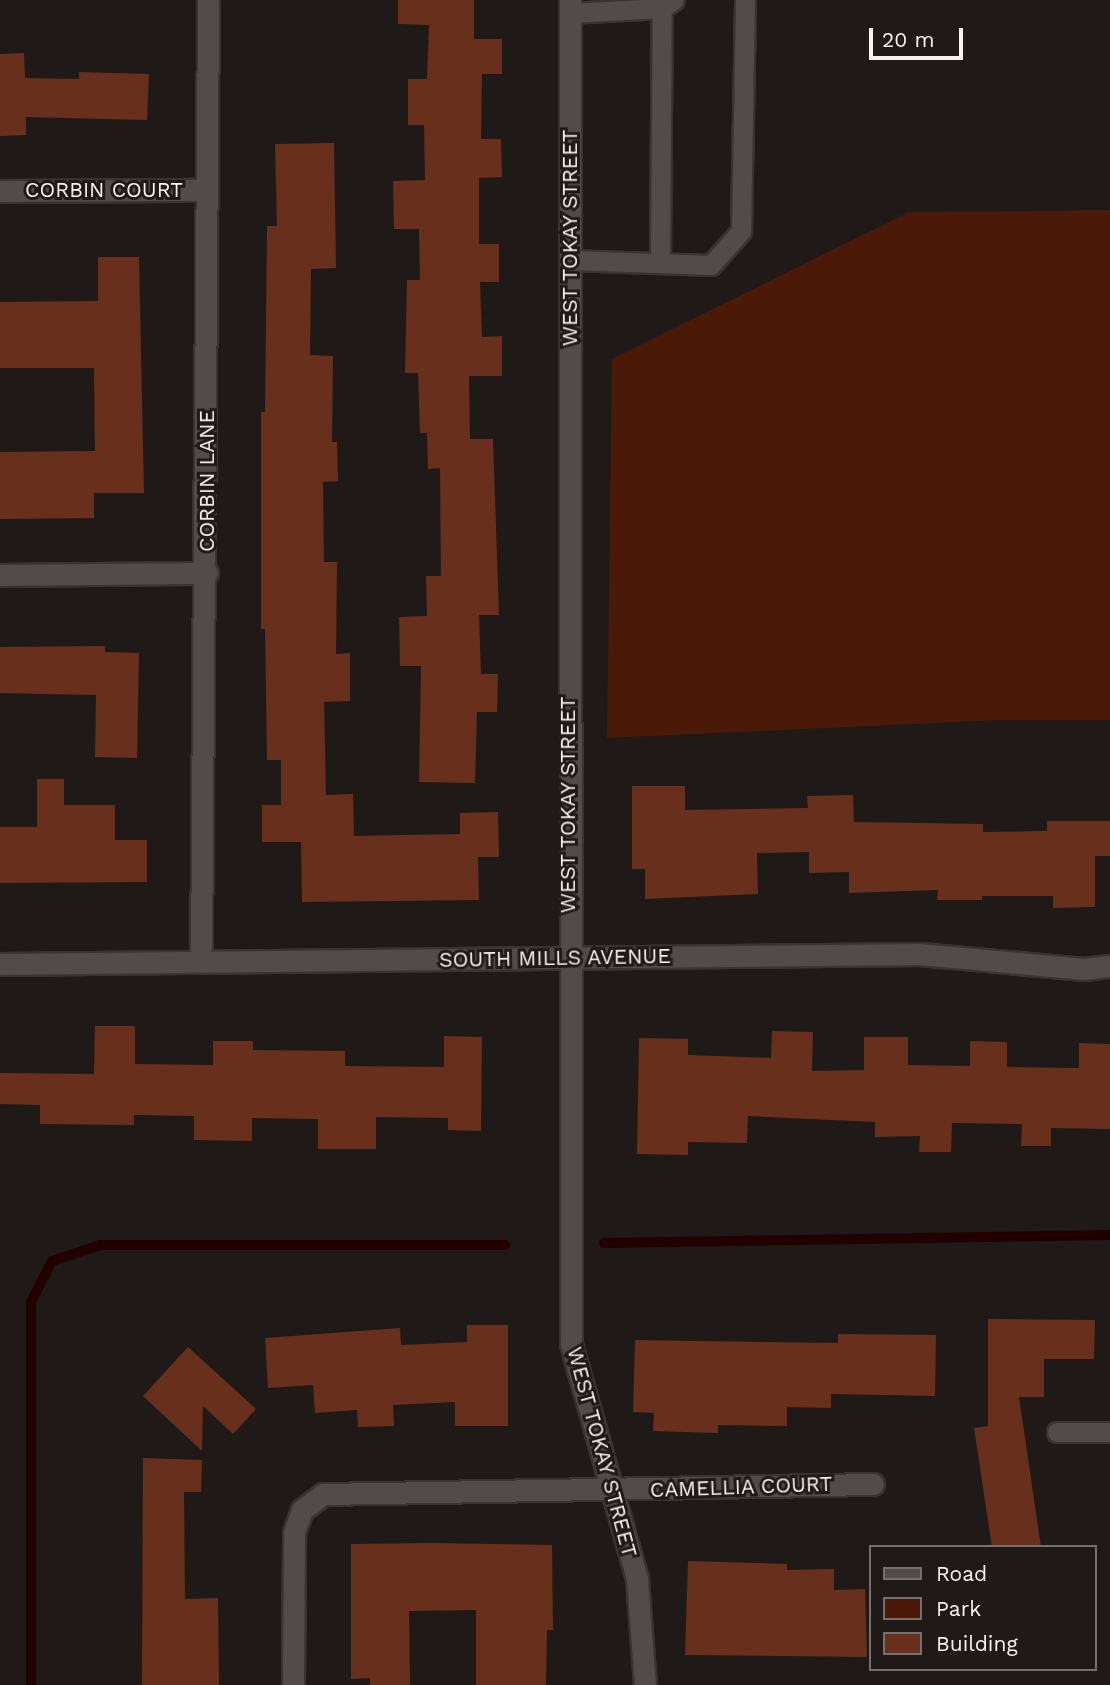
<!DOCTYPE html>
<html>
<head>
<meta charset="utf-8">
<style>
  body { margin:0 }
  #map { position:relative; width:1110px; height:1685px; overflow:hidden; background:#1f1a18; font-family:"Work Sans",sans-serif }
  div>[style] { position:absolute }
  .green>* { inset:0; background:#4a1907 }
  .stream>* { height:10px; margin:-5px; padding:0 5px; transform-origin:5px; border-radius:5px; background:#230000 }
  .building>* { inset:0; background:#682f1d }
  .roads { filter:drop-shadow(2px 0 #383433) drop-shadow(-2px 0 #383433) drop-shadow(0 2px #383433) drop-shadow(0 -2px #383433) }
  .lane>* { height:19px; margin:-9.5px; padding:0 9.5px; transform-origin:9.5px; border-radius:9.5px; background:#514b49 }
  .street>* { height:21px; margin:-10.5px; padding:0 10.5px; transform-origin:10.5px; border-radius:10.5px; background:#514b49 }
  .secondary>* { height:21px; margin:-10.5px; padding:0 10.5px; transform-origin:10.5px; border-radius:10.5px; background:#514b49 }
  span { translate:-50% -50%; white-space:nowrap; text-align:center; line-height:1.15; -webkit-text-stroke:6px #1f1a18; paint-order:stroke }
  .street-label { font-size:21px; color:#f6f2f1 }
  .legend { position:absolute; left:869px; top:1545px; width:228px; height:126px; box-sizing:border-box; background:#1f1a18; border:2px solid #75706f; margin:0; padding:9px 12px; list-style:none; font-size:21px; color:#f6f2f1 }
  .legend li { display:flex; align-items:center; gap:14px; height:35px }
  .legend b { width:35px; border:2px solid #75706f }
  .scale { position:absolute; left:869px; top:28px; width:94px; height:32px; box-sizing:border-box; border:4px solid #f6f2f1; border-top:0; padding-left:9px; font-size:21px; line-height:24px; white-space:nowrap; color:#f6f2f1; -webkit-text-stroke:5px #1f1a18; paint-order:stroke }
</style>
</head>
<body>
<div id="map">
  <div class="green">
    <i style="clip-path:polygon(1110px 210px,1110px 720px,999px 720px,607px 738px,612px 359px,909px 212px)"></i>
  </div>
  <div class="stream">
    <i style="left:604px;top:1243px;width:506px;rotate:-0.91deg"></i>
    <i style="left:31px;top:1685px;width:383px;rotate:-90deg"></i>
    <i style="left:31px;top:1302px;width:46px;rotate:-62.9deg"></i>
    <i style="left:52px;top:1261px;width:52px;rotate:-18.1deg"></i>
    <i style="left:101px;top:1245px;width:404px"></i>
  </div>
  <div class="building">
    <i style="clip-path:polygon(398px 0,474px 0,474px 39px,502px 39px,502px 74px,482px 74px,481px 139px,501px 139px,502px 177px,479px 178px,479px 244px,499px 244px,499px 282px,480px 282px,482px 337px,502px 336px,502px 376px,469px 376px,470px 439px,493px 439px,499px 615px,479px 615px,481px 674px,498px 674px,497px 712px,477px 712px,475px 783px,419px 782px,421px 666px,400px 666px,399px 617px,427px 616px,426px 576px,441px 576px,440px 468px,428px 469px,427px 433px,420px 433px,418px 373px,405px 373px,407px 280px,420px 280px,419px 229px,394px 229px,393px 181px,425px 180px,424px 125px,408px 125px,408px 79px,427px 79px,429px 25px,398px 24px)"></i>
    <i style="clip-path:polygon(24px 53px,25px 78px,79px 79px,79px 72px,149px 74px,147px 120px,26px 117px,26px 135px,0 136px,0 54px)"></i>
    <i style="clip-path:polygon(334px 143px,336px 268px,311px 269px,310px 355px,333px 356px,332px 442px,337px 442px,338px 481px,323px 482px,324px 562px,337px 562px,336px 654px,350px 653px,350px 701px,324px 702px,326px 795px,353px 794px,354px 836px,460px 834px,460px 813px,498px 812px,499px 857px,478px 857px,479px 900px,302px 902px,301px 842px,262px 842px,262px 805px,281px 805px,281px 760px,267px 760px,265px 629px,261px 629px,261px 412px,265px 412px,267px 226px,277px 226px,275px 144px)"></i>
    <i style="clip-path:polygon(98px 257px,139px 257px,144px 493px,94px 493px,94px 518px,0 519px,0 452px,95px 451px,94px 368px,0 368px,0 302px,98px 301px)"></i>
    <i style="clip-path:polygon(105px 646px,105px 652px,139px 653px,137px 758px,95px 757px,96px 695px,0 693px,0 647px)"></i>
    <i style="clip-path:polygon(37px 779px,64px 779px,64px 805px,115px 805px,115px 840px,147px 840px,147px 882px,0 883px,0 827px,37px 827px)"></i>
    <i style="clip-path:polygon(632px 786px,685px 786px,685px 810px,808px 808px,807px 796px,853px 795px,854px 822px,983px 824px,983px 832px,1047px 831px,1047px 821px,1110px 821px,1110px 856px,1095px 856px,1095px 907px,1053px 908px,1053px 896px,982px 896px,982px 900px,937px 900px,938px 890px,849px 893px,849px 872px,809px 873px,809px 852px,757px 853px,758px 894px,645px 899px,645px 869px,632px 869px)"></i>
    <i style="clip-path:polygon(95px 1026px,135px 1026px,135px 1064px,213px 1065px,213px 1041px,253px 1041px,253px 1050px,345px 1051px,345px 1066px,444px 1067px,444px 1036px,482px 1037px,481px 1131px,448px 1130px,448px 1118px,376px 1117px,376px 1149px,318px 1149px,318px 1119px,252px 1118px,252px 1141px,194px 1140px,194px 1116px,134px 1115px,134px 1125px,40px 1124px,40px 1105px,0 1104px,0 1073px,94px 1074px)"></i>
    <i style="clip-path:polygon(772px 1031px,813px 1032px,812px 1071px,864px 1070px,864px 1037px,908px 1037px,908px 1065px,970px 1066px,970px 1041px,1007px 1042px,1007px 1067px,1079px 1068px,1079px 1043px,1110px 1044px,1110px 1129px,1051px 1128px,1051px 1146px,1021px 1146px,1022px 1124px,952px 1123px,951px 1152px,919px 1152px,920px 1136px,875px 1137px,875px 1122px,748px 1116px,747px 1143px,688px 1142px,688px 1155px,637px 1154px,639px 1038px,688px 1039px,688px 1055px,771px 1058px)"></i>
    <i style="clip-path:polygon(988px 1319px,1095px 1320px,1094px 1359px,1044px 1359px,1044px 1397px,1019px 1397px,1041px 1547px,992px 1547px,974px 1428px,988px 1426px)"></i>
    <i style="clip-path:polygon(467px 1325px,508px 1325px,508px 1426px,455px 1426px,455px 1402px,393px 1405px,394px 1426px,358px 1427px,357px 1410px,315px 1413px,313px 1385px,268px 1388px,265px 1338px,400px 1328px,401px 1345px,467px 1342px)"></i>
    <i style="clip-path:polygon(838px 1334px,936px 1335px,935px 1396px,831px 1394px,831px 1408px,787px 1407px,787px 1426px,718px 1425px,718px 1433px,653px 1431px,654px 1413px,633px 1412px,635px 1340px,838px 1343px)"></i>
    <i style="clip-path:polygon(188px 1347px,256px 1409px,233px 1434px,203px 1406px,202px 1451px,143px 1396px)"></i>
    <i style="clip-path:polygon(143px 1458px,202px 1460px,201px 1492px,184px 1492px,185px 1599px,218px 1598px,219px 1685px,142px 1685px)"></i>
    <i style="clip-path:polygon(432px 1543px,552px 1545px,553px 1630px,547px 1630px,546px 1685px,476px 1685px,476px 1610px,409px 1611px,410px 1685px,370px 1685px,370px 1678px,351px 1679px,351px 1544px)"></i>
    <i style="clip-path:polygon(688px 1561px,787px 1564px,787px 1570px,834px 1569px,834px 1590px,865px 1589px,867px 1657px,685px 1655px)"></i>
  </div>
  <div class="roads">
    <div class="lane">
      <i style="left:570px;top:13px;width:92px;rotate:-3.1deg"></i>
      <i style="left:570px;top:260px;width:141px;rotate:2deg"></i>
      <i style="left:711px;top:265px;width:45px;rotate:-48.6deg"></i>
      <i style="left:741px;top:231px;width:231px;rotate:-89deg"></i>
      <i style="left:660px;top:263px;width:255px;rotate:-89.6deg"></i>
      <i style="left:662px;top:8px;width:14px;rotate:-34deg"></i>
      <i style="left:1057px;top:1432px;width:53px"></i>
    </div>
    <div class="street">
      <i style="left:570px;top:0;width:1344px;rotate:89.96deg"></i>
      <i style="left:571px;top:1344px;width:244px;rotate:74.3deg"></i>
      <i style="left:637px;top:1579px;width:106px;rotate:85.7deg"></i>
      <i style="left:0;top:191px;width:207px;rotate:-0.3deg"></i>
      <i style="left:0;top:575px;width:207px;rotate:-0.6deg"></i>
      <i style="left:201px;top:962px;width:962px;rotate:-89.58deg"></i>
      <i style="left:293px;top:1685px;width:153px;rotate:-89.6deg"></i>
      <i style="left:294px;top:1532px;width:23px;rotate:-70deg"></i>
      <i style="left:302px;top:1510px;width:26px;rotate:-37deg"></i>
      <i style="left:323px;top:1494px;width:550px;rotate:-1.04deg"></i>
    </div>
    <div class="secondary">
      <i style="left:0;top:964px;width:919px;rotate:-0.62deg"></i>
      <i style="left:919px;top:954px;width:166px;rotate:5.2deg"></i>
      <i style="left:1084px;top:969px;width:26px;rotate:-7deg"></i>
    </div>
  </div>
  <div class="street-label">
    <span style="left:104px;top:190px">CORBIN COURT</span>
    <span style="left:570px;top:238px;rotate:-90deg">WEST TOKAY STREET</span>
    <span style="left:207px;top:481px;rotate:-90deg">CORBIN LANE</span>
    <span style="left:568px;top:805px;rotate:-90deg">WEST TOKAY STREET</span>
    <span style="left:555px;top:958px;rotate:-1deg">SOUTH MILLS AVENUE</span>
    <span style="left:602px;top:1452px;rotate:75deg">WEST TOKAY STREET</span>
    <span style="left:741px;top:1487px;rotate:-2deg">CAMELLIA COURT</span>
  </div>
  <ul class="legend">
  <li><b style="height:9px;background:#514b49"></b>Road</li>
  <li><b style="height:19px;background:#4a1907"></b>Park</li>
  <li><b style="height:19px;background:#682f1d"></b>Building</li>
  </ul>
  <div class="scale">20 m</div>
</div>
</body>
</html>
